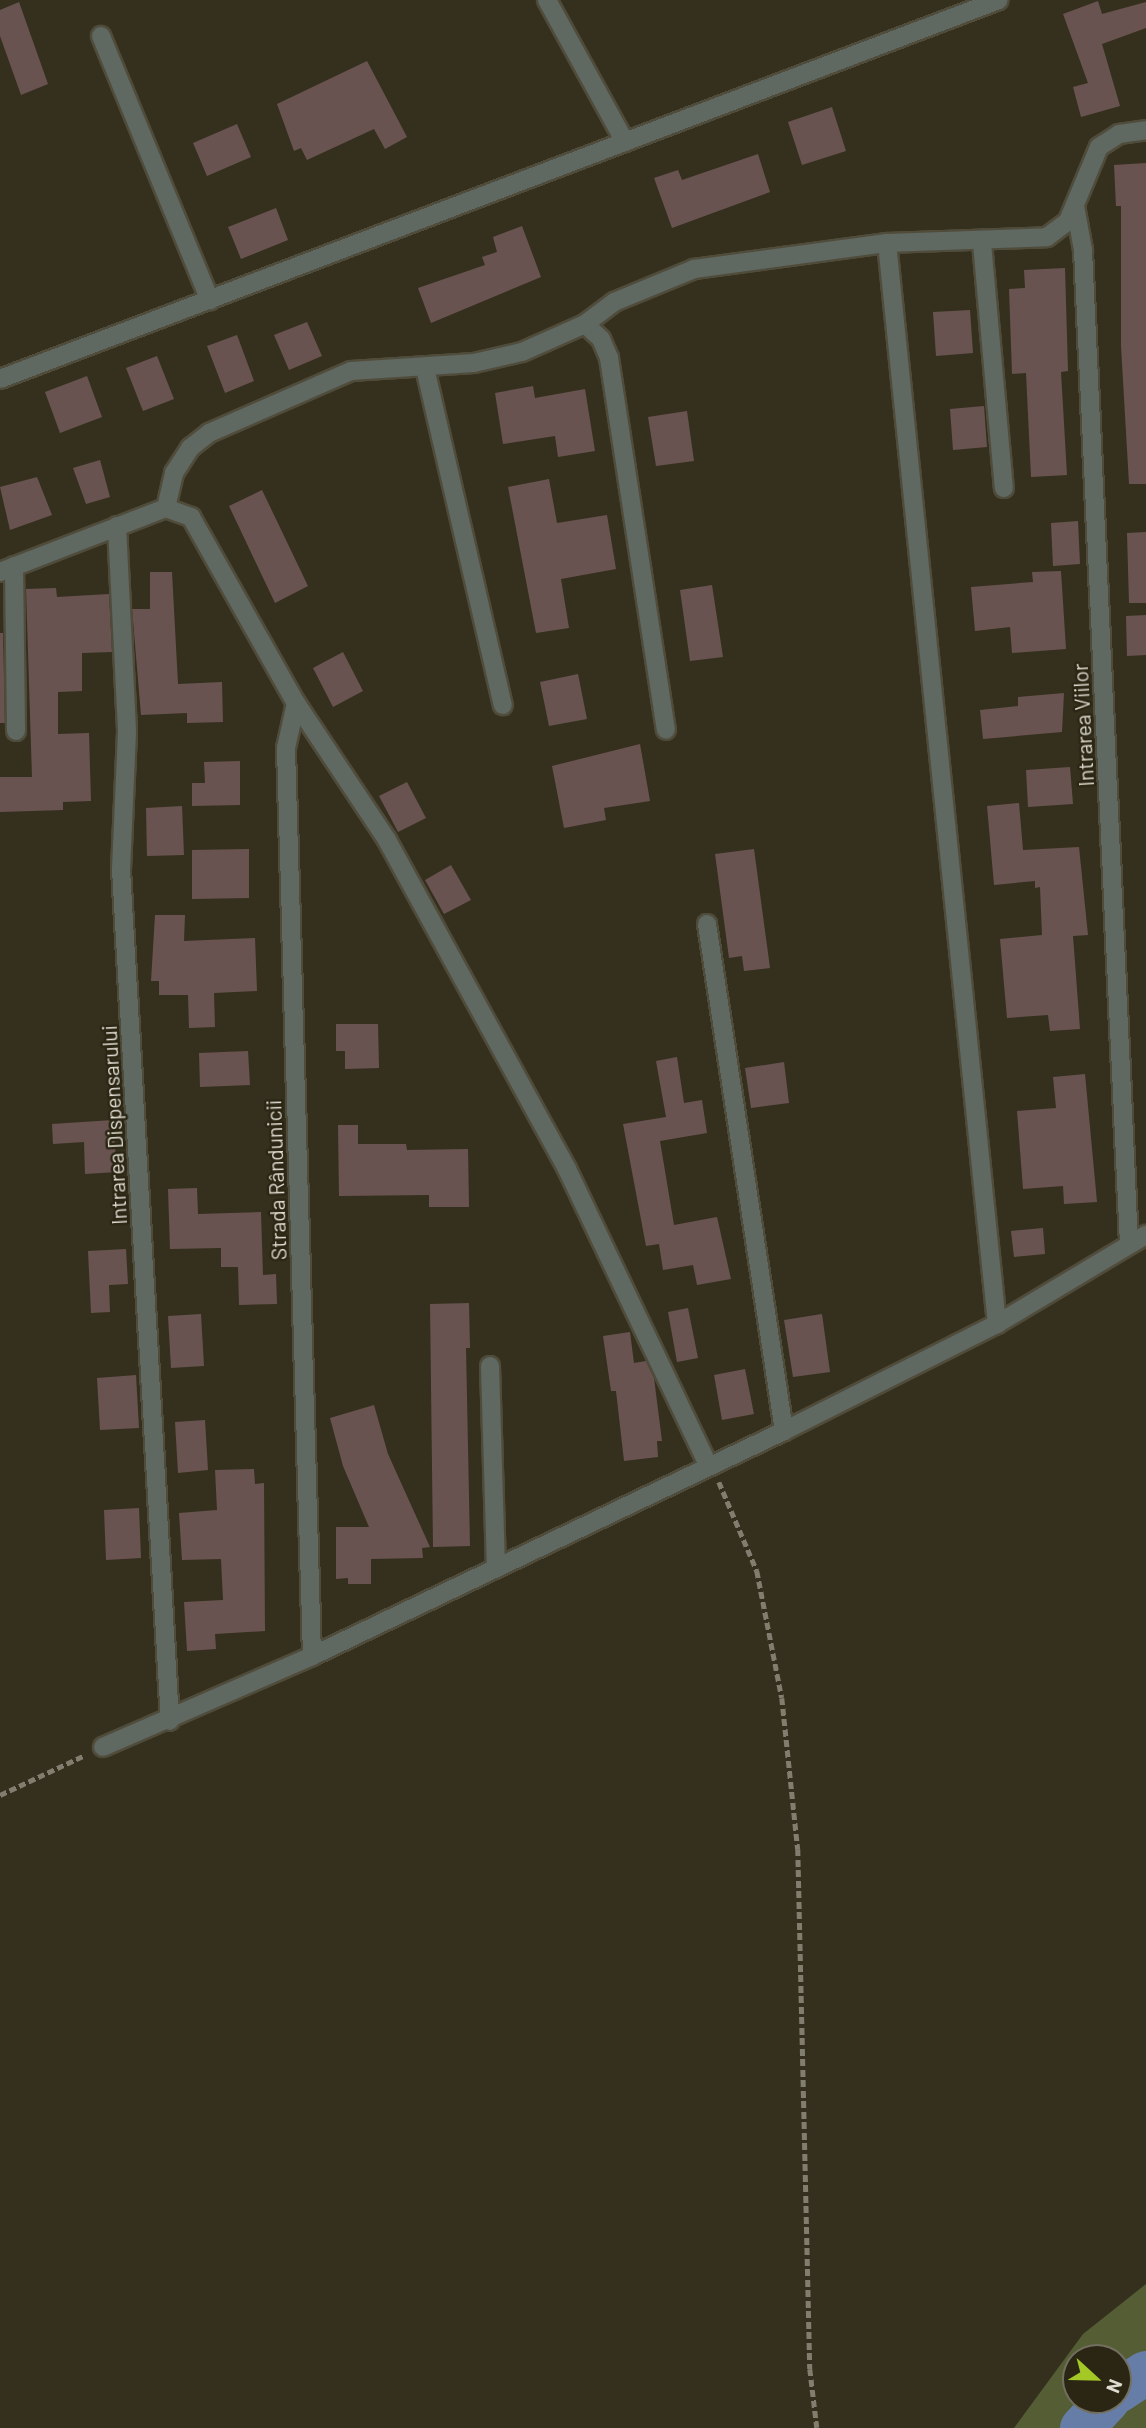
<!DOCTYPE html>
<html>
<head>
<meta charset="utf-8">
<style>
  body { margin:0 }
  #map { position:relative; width:1146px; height:2428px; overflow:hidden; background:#35301e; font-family:Barlow,sans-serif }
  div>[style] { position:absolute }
  .green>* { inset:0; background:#545d34 }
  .river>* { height:44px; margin:-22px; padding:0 22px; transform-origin:22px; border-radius:22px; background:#667ea7 }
  .building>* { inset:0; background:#695350 }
  .path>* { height:4.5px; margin-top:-2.25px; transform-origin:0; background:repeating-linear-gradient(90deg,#827e6f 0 7px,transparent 0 10.5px) }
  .roads { filter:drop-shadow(2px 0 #504c3b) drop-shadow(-2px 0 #504c3b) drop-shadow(0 2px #504c3b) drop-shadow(0 -2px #504c3b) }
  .minor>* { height:18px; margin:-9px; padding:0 9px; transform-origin:9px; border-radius:9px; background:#606862 }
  span { translate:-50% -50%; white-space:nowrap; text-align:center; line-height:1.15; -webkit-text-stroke:5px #2b2614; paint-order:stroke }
  .street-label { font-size:21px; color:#dfdcd1 }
  .north { position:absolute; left:1062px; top:2344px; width:70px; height:70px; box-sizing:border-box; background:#2b2614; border:2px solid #736f60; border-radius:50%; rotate:112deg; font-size:19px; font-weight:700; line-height:28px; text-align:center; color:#dfdcd1 }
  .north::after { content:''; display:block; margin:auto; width:24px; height:32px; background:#a4c825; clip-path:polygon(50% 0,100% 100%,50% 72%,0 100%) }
</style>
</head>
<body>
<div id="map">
  <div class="green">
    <i style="clip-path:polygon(evenodd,1146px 2284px,1146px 2428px,1014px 2428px,1083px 2334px,1146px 2284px,1076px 2358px,1118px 2358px,1118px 2400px,1076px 2400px,1076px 2358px)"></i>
  </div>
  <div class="river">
    <i style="left:1118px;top:2391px;width:33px;rotate:-33deg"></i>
    <i style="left:1082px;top:2428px;width:38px;rotate:-47deg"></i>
  </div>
  <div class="building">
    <i style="clip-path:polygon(1098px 1px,1102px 14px,1146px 2px,1146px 28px,1102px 44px,1120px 106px,1081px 117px,1073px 87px,1088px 83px,1063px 14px)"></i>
    <i style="clip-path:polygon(19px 2px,48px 84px,21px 95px,0 36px,0 10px)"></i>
    <i style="clip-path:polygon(367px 61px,407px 137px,385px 149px,374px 129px,307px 160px,301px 148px,294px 151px,277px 104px)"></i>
    <i style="clip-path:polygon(832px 107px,846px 151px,802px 165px,788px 122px)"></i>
    <i style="clip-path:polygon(237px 124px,251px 157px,207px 176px,193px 143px)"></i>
    <i style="clip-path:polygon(758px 154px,770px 192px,672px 228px,654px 178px,678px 170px,682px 180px)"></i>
    <i style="clip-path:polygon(1146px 163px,1146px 484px,1129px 484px,1121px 346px,1121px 206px,1116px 206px,1114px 165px)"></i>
    <i style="clip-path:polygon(276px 208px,288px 240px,241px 259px,228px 227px)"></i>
    <i style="clip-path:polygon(522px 226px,541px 277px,431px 323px,418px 288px,485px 265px,482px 257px,497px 252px,493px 237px)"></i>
    <i style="clip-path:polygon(1065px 268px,1068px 371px,1061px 372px,1067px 475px,1031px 477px,1026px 373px,1012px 374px,1009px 289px,1025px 288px,1024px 270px)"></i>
    <i style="clip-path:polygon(970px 310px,973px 353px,936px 356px,933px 312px)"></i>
    <i style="clip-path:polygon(307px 322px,322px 356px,289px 370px,274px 335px)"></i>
    <i style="clip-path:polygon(237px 335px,254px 381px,225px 393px,207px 346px)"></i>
    <i style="clip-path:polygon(157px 356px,174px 399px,143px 411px,126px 368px)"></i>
    <i style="clip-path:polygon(87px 376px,102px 417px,60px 433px,45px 392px)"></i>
    <i style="clip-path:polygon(533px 386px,535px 398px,585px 389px,595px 451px,558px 457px,555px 436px,503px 444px,495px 393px)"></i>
    <i style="clip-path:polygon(984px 406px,987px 447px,953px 450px,950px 409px)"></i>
    <i style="clip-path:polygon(687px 411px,694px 461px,656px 466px,648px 417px)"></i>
    <i style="clip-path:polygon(100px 460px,110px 497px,86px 504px,73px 468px)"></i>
    <i style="clip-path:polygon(37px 477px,52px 515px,10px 530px,0 487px)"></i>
    <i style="clip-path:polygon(549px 479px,557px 523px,607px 515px,616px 569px,561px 579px,569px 628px,536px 633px,508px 487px)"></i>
    <i style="clip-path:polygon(262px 490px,308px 586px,275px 603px,229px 506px)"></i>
    <i style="clip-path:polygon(1078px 521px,1080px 564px,1053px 566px,1051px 523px)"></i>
    <i style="clip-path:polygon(1146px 532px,1146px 603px,1129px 603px,1127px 533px)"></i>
    <i style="clip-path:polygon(1061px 571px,1066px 649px,1012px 653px,1010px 627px,975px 631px,971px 587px,1033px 582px,1032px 572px)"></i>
    <i style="clip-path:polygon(150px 572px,172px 572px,178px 684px,222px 682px,223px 722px,187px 723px,187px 713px,141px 715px,132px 609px,150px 609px)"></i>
    <i style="clip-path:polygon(712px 585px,723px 657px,690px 661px,680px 590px)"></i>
    <i style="clip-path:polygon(56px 588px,57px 597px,109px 594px,112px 652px,82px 653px,82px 691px,58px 692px,58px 734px,89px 733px,91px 801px,63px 802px,63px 810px,0 812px,0 777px,32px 777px,26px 589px)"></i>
    <i style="clip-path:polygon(1146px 615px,1146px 655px,1127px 656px,1126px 616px)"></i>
    <i style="clip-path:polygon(0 633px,3px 633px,5px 723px,0 723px)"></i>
    <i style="clip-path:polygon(343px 652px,363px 691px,333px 707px,313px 668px)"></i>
    <i style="clip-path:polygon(578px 674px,587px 719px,549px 726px,540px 682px)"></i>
    <i style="clip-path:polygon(1064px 693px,1062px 732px,983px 739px,980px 710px,1018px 706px,1018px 697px)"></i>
    <i style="clip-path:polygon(640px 744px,650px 801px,604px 808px,606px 820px,564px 828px,552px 766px)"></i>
    <i style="clip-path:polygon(240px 761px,240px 805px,192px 806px,192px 783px,205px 783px,204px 762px)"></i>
    <i style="clip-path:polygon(1070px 767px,1073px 804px,1028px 807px,1026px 770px)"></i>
    <i style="clip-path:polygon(407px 782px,426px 818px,398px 832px,379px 796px)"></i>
    <i style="clip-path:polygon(1019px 803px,1023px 850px,1079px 847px,1088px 935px,1073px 936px,1080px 1029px,1050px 1031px,1048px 1015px,1007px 1018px,1000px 939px,1042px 935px,1040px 887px,1035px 888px,1035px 881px,994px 885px,987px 806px)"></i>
    <i style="clip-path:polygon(182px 806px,184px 855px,147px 856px,146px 808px)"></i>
    <i style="clip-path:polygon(249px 849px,249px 898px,192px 899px,192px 850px)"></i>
    <i style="clip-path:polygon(754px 849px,770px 968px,744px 971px,742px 956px,729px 958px,715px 854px)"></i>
    <i style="clip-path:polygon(451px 865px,471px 900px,444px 914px,425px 880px)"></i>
    <i style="clip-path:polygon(155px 915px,185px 915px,184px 941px,255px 938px,257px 991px,214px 993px,215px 1027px,189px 1028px,188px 995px,159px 995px,159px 981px,151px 981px)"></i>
    <i style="clip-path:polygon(336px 1024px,378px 1024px,379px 1068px,345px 1069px,345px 1051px,336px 1051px)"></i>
    <i style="clip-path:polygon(248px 1051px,250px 1085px,200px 1087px,199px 1053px)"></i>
    <i style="clip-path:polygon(677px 1057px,684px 1103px,702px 1100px,707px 1133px,660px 1141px,674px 1225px,717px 1217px,731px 1279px,697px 1285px,693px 1265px,663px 1270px,659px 1244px,646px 1246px,623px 1124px,666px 1117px,656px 1061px)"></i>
    <i style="clip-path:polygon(784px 1062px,789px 1103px,751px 1108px,745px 1068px)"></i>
    <i style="clip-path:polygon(1085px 1074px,1097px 1202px,1064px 1204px,1063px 1186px,1023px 1189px,1017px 1111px,1056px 1108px,1053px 1077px)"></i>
    <i style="clip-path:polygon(113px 1120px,117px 1172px,85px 1174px,84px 1142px,53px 1144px,52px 1124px)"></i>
    <i style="clip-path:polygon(338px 1125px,358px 1125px,358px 1144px,406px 1144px,407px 1150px,468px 1149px,469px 1207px,429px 1207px,429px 1195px,339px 1196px)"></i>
    <i style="clip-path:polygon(197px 1188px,198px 1214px,261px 1212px,263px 1275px,276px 1274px,277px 1304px,239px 1305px,238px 1267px,221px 1267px,221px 1248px,170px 1249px,168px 1189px)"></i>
    <i style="clip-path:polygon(1043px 1228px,1045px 1254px,1014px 1257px,1011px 1231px)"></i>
    <i style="clip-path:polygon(126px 1249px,128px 1284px,109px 1285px,110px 1312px,91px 1313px,88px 1251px)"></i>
    <i style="clip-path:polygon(469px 1303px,470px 1348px,466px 1348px,470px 1546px,433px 1547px,430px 1304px)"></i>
    <i style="clip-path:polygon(688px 1308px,698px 1358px,677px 1362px,668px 1312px)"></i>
    <i style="clip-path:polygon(201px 1314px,204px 1366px,171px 1368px,168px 1316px)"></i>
    <i style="clip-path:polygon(822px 1314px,830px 1372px,793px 1377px,784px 1320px)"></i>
    <i style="clip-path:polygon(630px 1332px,634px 1363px,646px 1361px,654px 1378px,662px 1441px,657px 1441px,658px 1457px,624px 1461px,616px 1391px,611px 1391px,603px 1336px)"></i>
    <i style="clip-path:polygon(745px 1369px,754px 1414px,722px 1420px,714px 1375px)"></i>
    <i style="clip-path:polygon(136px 1375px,139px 1428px,100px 1430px,97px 1378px)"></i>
    <i style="clip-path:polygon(374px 1405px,388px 1454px,430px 1547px,422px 1548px,423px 1558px,371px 1559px,371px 1584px,348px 1584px,348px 1578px,336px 1579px,336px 1527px,369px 1527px,343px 1466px,330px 1418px)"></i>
    <i style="clip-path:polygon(205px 1420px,208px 1470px,178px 1473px,175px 1422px)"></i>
    <i style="clip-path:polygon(254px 1469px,255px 1484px,264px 1483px,265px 1631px,215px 1634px,216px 1649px,187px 1651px,184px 1602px,223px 1600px,221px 1559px,182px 1560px,179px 1513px,217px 1510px,215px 1470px)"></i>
    <i style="clip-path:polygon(139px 1508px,141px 1558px,106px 1560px,104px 1510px)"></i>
  </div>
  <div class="path">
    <i style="left:719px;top:1482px;width:97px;rotate:66.9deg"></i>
    <i style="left:757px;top:1571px;width:129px;rotate:78.9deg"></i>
    <i style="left:782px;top:1698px;width:152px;rotate:84deg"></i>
    <i style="left:798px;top:1849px;width:520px;rotate:88.68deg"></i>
    <i style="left:810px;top:2369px;width:59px;rotate:83.2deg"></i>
    <i style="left:0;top:1795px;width:94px;rotate:-25.2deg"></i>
  </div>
  <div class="roads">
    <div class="minor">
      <i style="left:547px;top:0;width:162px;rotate:61.2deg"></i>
      <i style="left:101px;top:36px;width:286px;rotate:67.6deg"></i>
      <i style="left:1075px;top:206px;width:45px;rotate:79.7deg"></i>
      <i style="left:1083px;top:250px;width:994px;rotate:87.35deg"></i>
      <i style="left:887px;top:243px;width:1087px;rotate:84.19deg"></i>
      <i style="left:982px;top:243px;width:246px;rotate:84.9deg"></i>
      <i style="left:585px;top:324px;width:22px;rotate:43deg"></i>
      <i style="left:601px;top:339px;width:21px;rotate:67deg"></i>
      <i style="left:609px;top:358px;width:376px;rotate:81.3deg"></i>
      <i style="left:425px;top:368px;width:346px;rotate:77deg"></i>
      <i style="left:0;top:379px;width:1068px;rotate:-20.78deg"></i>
      <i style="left:166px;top:508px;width:36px;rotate:-77deg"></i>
      <i style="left:174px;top:473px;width:30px;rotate:-57deg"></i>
      <i style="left:190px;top:448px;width:24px;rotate:-38deg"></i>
      <i style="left:209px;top:433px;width:155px;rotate:-23.6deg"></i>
      <i style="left:351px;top:371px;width:123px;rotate:-3.7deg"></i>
      <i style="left:474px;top:363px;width:49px;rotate:-12.9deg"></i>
      <i style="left:522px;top:352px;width:69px;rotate:-24deg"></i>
      <i style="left:585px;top:324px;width:36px;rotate:-37deg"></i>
      <i style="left:614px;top:302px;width:87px;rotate:-22.4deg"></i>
      <i style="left:694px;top:269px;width:195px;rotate:-7.7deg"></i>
      <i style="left:887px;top:243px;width:160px;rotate:-2.1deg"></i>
      <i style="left:1047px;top:237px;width:26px;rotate:-37deg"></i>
      <i style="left:1068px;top:221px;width:80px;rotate:-67.3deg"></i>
      <i style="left:1099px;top:147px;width:24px;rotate:-33deg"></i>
      <i style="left:1119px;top:134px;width:27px;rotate:-8deg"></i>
      <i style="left:117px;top:526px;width:206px;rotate:87.2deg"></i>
      <i style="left:127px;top:732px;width:137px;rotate:92.5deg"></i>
      <i style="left:121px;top:869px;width:853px;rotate:86.71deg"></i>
      <i style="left:14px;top:566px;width:165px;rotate:89.3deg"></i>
      <i style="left:0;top:572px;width:178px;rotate:-21.1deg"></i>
      <i style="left:166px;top:508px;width:27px;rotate:20deg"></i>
      <i style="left:191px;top:517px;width:214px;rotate:60.6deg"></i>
      <i style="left:296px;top:703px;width:164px;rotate:56.4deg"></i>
      <i style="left:387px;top:840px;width:375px;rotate:61.3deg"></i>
      <i style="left:567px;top:1169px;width:327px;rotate:64.5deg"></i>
      <i style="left:296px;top:703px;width:46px;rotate:102.5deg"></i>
      <i style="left:286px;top:748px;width:908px;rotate:88.36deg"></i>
      <i style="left:707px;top:924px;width:513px;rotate:81.36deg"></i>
      <i style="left:490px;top:1366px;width:200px;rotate:88.3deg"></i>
      <i style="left:103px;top:1747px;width:228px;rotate:-23.5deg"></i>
      <i style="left:312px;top:1656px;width:523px;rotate:-25.49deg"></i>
      <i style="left:784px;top:1431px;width:238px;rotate:-26.7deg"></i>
      <i style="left:997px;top:1324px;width:174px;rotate:-30.9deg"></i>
    </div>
  </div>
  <div class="street-label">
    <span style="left:1083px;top:725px;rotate:-93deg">Intrarea Viilor</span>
    <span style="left:114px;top:1125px;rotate:-93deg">Intrarea Dispensarului</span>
    <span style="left:276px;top:1180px;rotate:-92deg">Strada Rândunicii</span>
  </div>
  <div class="north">N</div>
</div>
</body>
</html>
